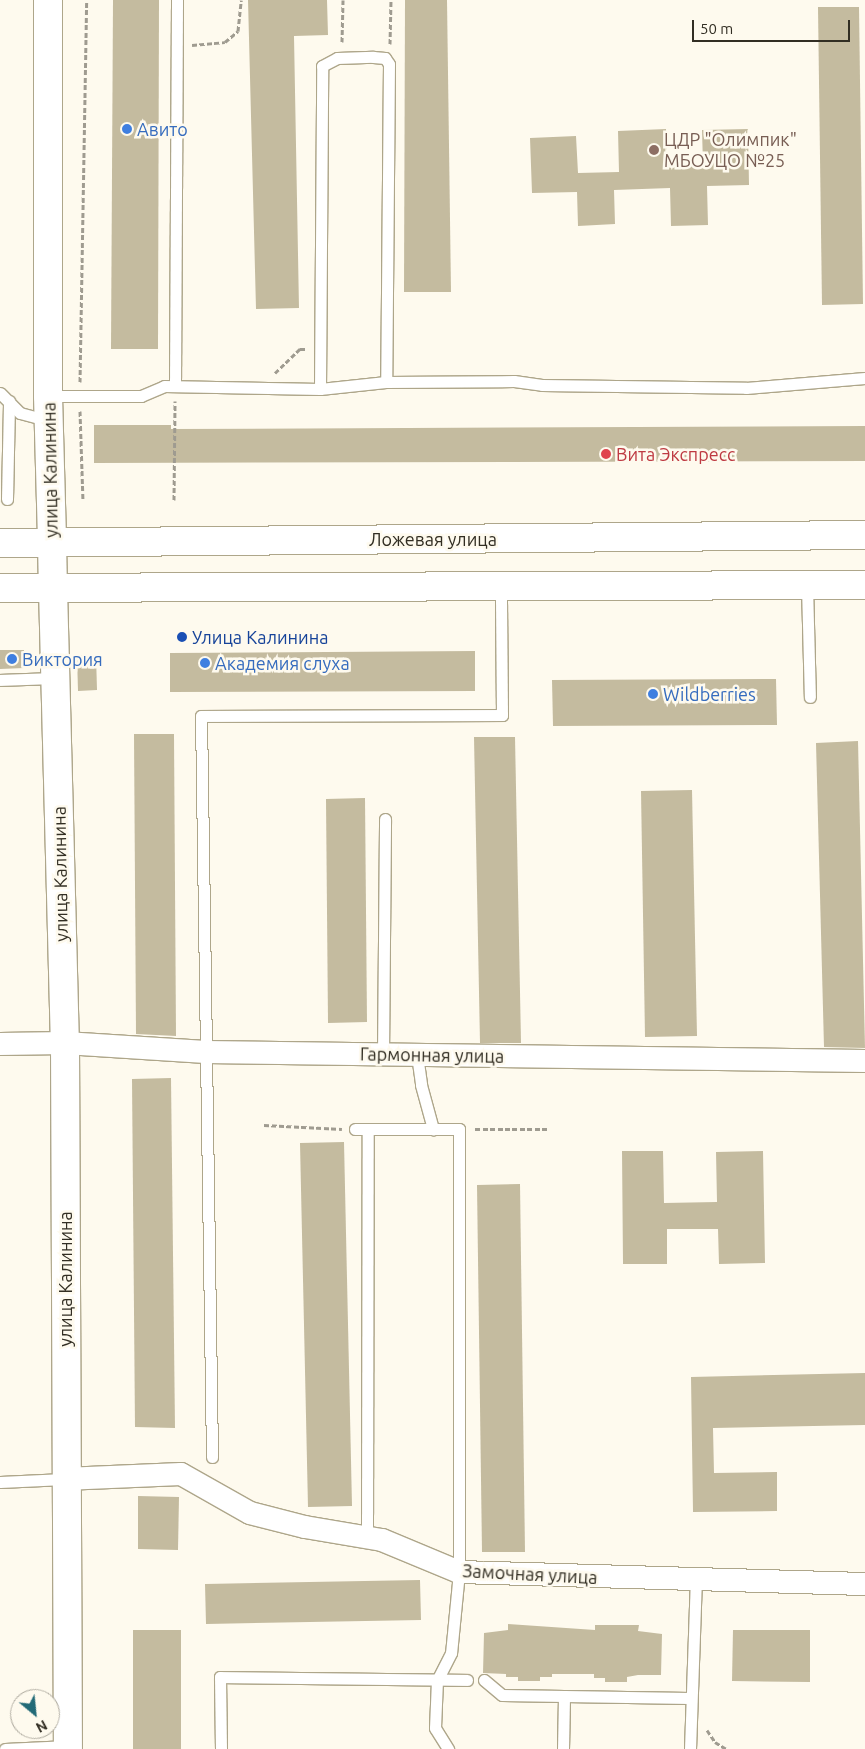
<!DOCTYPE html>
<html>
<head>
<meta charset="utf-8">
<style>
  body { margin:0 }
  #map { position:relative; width:865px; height:1749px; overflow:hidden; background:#fefaee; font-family:Ubuntu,sans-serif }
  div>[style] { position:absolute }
  .building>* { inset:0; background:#c4bb9f }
  .path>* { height:3px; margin-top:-1.5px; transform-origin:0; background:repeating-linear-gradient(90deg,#9f9b90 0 5px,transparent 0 7.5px) }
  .roads { filter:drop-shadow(1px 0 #aea68a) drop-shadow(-1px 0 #aea68a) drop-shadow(0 1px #aea68a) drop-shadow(0 -1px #aea68a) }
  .lane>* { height:11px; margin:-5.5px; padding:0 5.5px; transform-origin:5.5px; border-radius:5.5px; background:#fff }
  .street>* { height:22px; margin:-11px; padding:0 11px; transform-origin:11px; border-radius:11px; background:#fff }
  .secondary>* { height:28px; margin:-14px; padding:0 14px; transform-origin:14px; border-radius:14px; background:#fff }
  .primary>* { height:28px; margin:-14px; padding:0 14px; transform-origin:14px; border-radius:14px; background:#fff }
  .dots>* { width:14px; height:14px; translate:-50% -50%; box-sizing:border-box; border:2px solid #fefaee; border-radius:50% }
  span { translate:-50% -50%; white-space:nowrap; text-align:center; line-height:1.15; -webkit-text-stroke:5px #fefaee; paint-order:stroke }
  .shop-label { font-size:18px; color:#366cbe }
  .left { translate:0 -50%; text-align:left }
  .education-label { font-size:18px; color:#785e54 }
  .health-label { font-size:18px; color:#be3a42 }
  .street-label { font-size:18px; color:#322e23 }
  .transit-label { font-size:18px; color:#164399 }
  .north { position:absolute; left:10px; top:1689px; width:50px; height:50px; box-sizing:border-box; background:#fefaee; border:1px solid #aca89d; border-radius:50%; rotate:152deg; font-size:14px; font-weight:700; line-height:20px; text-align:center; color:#322e23 }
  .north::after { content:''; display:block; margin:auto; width:18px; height:22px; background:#226a77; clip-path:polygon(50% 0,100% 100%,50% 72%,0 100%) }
  .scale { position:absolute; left:692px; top:20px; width:158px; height:22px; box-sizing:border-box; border:2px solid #322e23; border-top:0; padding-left:6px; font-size:15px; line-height:18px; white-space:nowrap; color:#322e23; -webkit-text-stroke:4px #fefaee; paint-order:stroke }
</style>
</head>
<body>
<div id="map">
  <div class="building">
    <i style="clip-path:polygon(113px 0,159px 0,158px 349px,111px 349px)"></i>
    <i style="clip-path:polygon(248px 0,327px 0,328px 35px,294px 36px,299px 308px,256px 309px)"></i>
    <i style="clip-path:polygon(405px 0,447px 0,451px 292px,404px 292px)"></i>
    <i style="clip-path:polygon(818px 7px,859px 7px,863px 304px,822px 305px)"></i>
    <i style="clip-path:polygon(666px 129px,667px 167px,703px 165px,702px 130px,748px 129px,749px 185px,707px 186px,708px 225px,671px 226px,670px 188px,614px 190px,615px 224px,578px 226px,577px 192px,532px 193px,530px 138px,576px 136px,578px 173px,619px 172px,618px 131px)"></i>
    <i style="clip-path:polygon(94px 425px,171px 425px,171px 429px,865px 426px,865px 461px,94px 463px)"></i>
    <i style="clip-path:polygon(0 650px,24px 650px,24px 668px,0 669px)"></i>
    <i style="clip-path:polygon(475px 651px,475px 691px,170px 692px,170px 653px)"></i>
    <i style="clip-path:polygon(77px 655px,96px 655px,97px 690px,78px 691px)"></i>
    <i style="clip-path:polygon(776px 679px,777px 725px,553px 726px,552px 680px)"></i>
    <i style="clip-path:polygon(134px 734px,174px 734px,176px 1036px,136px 1034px)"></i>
    <i style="clip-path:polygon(474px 737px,515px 737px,521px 1043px,480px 1043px)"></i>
    <i style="clip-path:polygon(858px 741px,865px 1048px,824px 1047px,816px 743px)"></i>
    <i style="clip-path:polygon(692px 790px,697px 1036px,645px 1037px,641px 791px)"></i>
    <i style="clip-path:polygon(365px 798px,367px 1022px,328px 1023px,326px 799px)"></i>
    <i style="clip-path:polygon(171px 1078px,175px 1428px,135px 1427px,132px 1079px)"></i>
    <i style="clip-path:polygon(344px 1142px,352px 1506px,308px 1507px,300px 1143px)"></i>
    <i style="clip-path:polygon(622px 1151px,663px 1151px,664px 1203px,717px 1202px,716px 1152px,763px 1151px,765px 1263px,719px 1264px,718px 1229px,667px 1229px,667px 1264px,623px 1264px)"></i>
    <i style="clip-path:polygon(520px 1184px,525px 1552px,482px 1552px,477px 1185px)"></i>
    <i style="clip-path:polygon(865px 1373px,865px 1425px,713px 1428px,714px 1473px,777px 1472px,777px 1511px,693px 1512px,691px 1377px)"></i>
    <i style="clip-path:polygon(138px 1496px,179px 1497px,178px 1550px,138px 1549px)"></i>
    <i style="clip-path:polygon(420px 1580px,421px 1620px,206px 1624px,205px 1584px)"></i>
    <i style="clip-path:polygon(508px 1624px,595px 1630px,595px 1625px,639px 1625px,638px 1631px,662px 1634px,661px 1675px,638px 1675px,627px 1677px,627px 1682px,605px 1682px,605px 1678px,594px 1678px,594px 1674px,552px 1674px,552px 1677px,540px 1677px,540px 1681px,518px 1681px,518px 1677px,506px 1677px,506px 1674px,483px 1673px,484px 1633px,508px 1630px)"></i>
    <i style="clip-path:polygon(133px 1630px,181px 1630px,181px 1749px,133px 1749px)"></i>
    <i style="clip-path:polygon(733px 1630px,810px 1630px,810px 1682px,732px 1681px)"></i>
  </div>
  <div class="path">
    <i style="left:342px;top:42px;width:42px;rotate:-88.6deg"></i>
    <i style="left:390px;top:44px;width:44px;rotate:-88.7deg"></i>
    <i style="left:192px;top:45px;width:33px;rotate:-5deg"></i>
    <i style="left:225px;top:42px;width:17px;rotate:-40deg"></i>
    <i style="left:238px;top:31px;width:31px;rotate:-84deg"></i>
    <i style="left:275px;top:373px;width:35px;rotate:-44deg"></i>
    <i style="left:300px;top:349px;width:5px"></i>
    <i style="left:80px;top:382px;width:382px;rotate:-89deg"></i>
    <i style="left:80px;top:411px;width:89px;rotate:88.1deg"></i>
    <i style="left:174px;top:500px;width:99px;rotate:-89.4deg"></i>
    <i style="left:264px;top:1125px;width:78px;rotate:2.9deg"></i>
    <i style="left:475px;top:1129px;width:72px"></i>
    <i style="left:707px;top:1730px;width:14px;rotate:56deg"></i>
    <i style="left:715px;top:1742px;width:13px;rotate:32deg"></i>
  </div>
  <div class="roads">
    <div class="lane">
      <i style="left:175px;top:385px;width:385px;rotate:-89.7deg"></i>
      <i style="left:320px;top:389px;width:323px;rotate:-89.6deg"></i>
      <i style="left:322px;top:66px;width:17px;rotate:-28deg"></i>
      <i style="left:337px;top:58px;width:36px;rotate:-2deg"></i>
      <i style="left:373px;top:57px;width:12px;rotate:5deg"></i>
      <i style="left:385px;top:58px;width:7px;rotate:56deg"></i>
      <i style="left:389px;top:64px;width:318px;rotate:90.5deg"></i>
      <i style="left:0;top:393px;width:28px;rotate:45deg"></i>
      <i style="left:20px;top:413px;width:30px;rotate:15deg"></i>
      <i style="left:48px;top:396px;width:93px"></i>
      <i style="left:141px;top:396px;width:25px;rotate:-23deg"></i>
      <i style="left:164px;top:386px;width:156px;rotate:1.1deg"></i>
      <i style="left:320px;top:389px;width:66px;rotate:-6.1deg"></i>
      <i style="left:386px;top:382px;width:128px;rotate:-0.4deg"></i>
      <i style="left:514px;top:381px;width:28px;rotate:8deg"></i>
      <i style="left:542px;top:385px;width:204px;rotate:0.8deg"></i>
      <i style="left:746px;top:388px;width:119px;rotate:-4.8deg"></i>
      <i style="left:7px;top:499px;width:98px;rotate:-88.8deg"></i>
      <i style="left:807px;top:586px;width:111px;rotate:88.5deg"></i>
      <i style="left:0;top:680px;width:55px;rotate:-2.1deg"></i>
      <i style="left:383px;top:1055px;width:236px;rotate:-89.5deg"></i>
      <i style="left:417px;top:1055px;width:30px;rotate:82deg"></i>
      <i style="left:421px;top:1085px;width:46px;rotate:74.7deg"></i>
      <i style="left:355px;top:1129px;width:104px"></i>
      <i style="left:459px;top:1129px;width:443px;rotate:90deg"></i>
      <i style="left:459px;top:1572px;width:81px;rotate:95.6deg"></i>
      <i style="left:451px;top:1653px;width:30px;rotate:117deg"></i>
      <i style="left:437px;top:1680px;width:48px;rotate:92.4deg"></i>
      <i style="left:435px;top:1728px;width:25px;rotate:58deg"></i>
      <i style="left:212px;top:1457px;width:741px;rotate:-90.85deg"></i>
      <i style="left:201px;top:716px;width:301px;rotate:-0.2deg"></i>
      <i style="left:502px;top:715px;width:127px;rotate:-90.5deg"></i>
      <i style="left:0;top:1482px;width:64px;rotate:-2.7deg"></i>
      <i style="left:367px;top:1536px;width:406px;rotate:-89.9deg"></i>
      <i style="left:484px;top:1680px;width:23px;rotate:40deg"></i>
      <i style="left:502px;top:1695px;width:187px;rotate:0.9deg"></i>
      <i style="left:5px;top:1749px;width:63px;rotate:-2.7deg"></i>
      <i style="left:221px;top:1749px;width:72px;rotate:-90.8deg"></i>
      <i style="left:220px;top:1677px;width:247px;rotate:0.7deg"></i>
      <i style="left:563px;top:1749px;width:53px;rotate:-88.9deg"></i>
      <i style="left:690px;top:1749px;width:168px;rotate:-88deg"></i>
    </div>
    <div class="street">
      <i style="left:0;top:1044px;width:65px;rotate:-0.9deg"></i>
      <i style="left:65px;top:1043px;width:141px;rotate:3.7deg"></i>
      <i style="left:206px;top:1052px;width:659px;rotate:0.78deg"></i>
      <i style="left:64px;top:1479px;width:117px;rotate:-2.4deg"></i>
      <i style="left:181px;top:1474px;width:79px;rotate:29.5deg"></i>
      <i style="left:250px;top:1513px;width:57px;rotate:14.3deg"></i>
      <i style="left:305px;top:1527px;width:78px;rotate:9.6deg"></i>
      <i style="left:382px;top:1540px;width:83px;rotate:22.6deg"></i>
      <i style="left:459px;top:1572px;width:406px;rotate:1.7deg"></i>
    </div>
    <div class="secondary">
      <i style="left:48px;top:0;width:396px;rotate:90deg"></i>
      <i style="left:48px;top:396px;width:147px;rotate:88.4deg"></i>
      <i style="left:53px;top:589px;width:454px;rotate:88.5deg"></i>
      <i style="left:65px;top:1043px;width:706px;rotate:89.76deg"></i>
    </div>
    <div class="primary">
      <i style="left:0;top:543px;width:865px;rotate:-0.53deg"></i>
      <i style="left:52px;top:543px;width:46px;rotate:88.8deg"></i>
      <i style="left:0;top:588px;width:865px;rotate:-0.2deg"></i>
    </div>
  </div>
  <div class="dots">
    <i style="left:127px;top:129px;background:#3f7fe0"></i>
    <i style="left:654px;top:150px;background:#8d6e63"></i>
    <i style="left:606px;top:454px;background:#e0444e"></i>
    <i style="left:182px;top:637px;background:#1a4fb4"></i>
    <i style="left:12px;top:659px;background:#3f7fe0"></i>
    <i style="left:205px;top:663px;background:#3f7fe0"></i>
    <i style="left:653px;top:694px;background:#3f7fe0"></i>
  </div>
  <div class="shop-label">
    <span class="left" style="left:137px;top:129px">Авито</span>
    <span class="left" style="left:22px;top:659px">Виктория</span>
    <span class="left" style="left:215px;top:663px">Академия слуха</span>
    <span class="left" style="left:663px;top:694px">Wildberries</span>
  </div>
  <div class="education-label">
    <span class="left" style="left:664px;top:150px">ЦДР "Олимпик"<br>МБОУЦО №25</span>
  </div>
  <div class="health-label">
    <span class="left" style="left:616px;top:454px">Вита Экспресс</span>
  </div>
  <div class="street-label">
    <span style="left:50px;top:470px;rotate:-91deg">улица Калинина</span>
    <span style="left:433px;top:539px">Ложевая улица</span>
    <span style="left:60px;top:874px;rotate:-91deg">улица Калинина</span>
    <span style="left:432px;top:1055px;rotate:1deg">Гармонная улица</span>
    <span style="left:65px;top:1279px;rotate:-90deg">улица Калинина</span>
    <span style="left:530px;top:1574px;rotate:3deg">Замочная улица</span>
  </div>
  <div class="transit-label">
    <span class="left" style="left:192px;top:637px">Улица Калинина</span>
  </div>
  <div class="north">N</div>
  <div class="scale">50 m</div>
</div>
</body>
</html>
